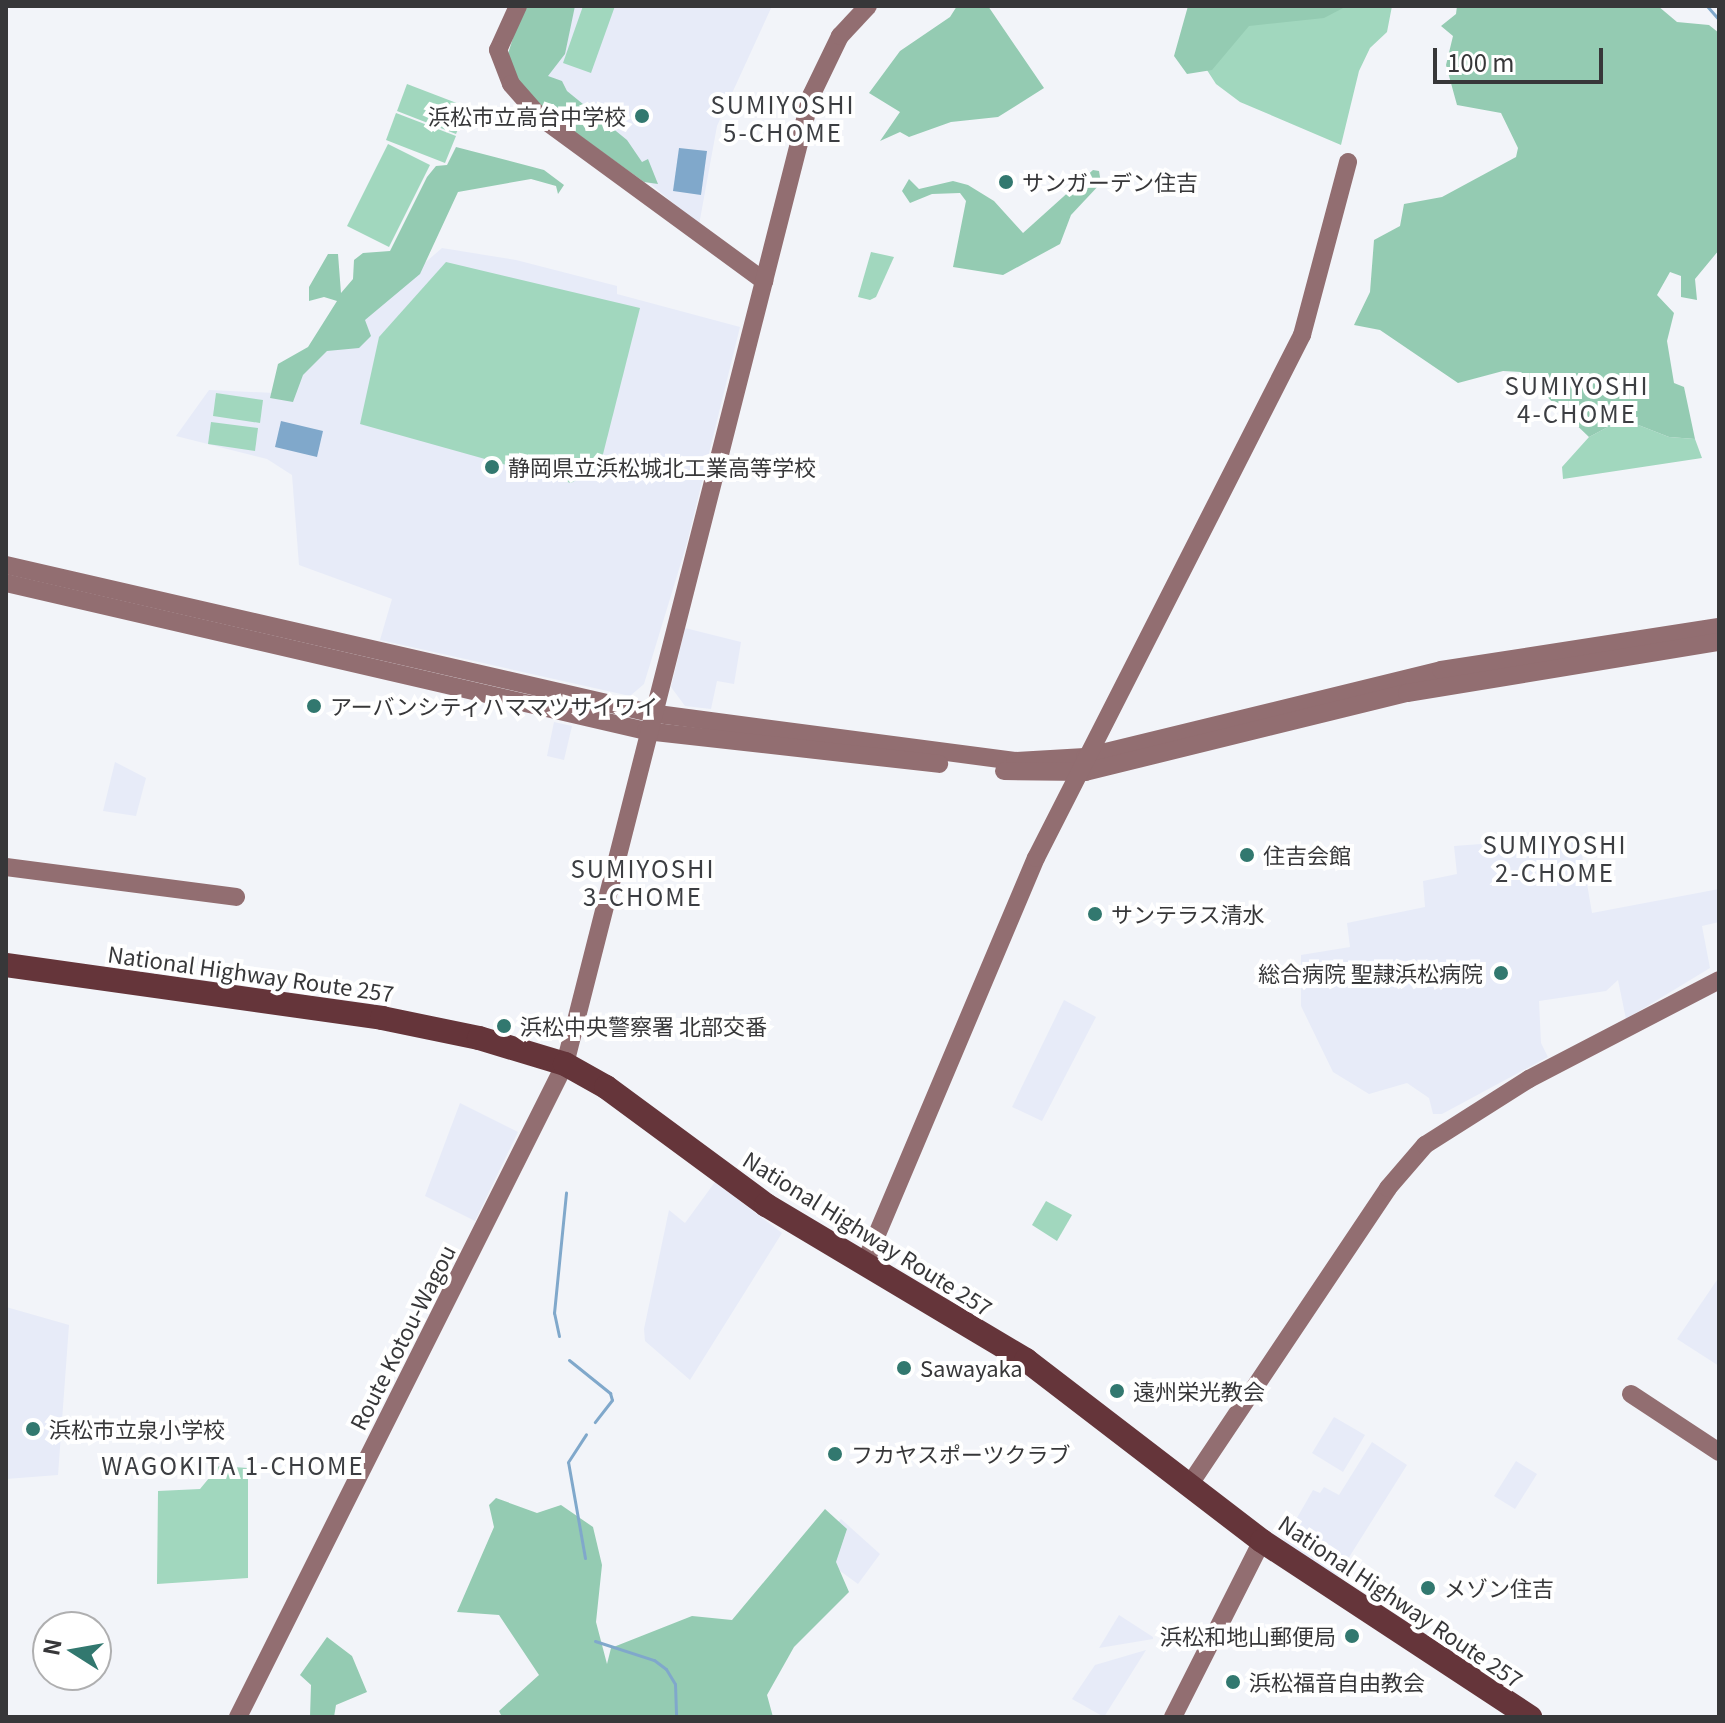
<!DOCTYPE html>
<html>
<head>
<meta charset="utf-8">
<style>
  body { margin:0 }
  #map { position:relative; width:1725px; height:1723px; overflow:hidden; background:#f2f4f9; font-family:Georgia,"Noto Sans JP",serif }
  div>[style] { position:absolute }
  .built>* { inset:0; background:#e7ebf8 }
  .green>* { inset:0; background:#a1d7be }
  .forest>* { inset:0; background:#94cbb2 }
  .water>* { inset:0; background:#80a8cb }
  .stream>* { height:3px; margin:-1.5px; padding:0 1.5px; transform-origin:1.5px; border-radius:1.5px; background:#80a8cb }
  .secondary>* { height:18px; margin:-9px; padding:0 9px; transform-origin:9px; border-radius:9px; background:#926e71 }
  .highway>* { height:24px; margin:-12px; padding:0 12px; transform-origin:12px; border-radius:12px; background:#65353a }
  .dots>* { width:22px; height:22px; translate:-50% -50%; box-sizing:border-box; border:4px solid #fff; border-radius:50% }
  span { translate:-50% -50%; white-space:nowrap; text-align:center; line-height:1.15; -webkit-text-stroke:8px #fff; paint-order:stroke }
  .poi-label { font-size:22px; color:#373739 }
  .right { translate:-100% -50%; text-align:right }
  .left { translate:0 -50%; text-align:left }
  .street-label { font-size:22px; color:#373739 }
  .neighbourhood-label { font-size:24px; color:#3c3e42; letter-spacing:2px }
  .frame { position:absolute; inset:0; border:8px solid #373739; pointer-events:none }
  .north { position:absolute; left:32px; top:1611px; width:80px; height:80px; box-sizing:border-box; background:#fff; border:2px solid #afafb0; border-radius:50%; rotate:281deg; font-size:22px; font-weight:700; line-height:32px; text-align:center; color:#373739 }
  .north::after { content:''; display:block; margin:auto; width:28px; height:36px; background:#32786f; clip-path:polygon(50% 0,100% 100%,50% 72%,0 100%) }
  .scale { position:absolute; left:1433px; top:48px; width:170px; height:36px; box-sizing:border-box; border:4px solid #373739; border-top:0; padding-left:10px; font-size:24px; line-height:28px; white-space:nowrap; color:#373739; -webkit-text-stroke:6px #fff; paint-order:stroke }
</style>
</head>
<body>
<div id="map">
  <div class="built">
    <i style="clip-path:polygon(531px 6px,772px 6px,717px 126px,699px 225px,609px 149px,517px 42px)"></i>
    <i style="clip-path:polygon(442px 248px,516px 260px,617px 286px,617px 294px,740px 327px,687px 543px,644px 684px,630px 696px,380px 640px,392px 599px,299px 565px,292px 475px,267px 459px,176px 436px,209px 390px,275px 393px)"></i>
    <i style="clip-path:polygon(685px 628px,741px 642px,734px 684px,717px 681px,711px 709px,685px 706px,671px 687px)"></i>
    <i style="clip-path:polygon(554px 722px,572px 726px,564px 760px,547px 756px)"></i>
    <i style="clip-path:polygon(115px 762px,146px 778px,136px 816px,103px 811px)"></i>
    <i style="clip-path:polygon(1579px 837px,1592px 913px,1719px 889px,1719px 922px,1702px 926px,1710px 968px,1626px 1019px,1618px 980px,1606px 991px,1539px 1001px,1541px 1043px,1548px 1057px,1442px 1114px,1433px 1114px,1429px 1098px,1407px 1083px,1369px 1094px,1333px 1072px,1301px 1006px,1301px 955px,1350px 947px,1347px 923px,1425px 907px,1423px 881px,1457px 874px,1454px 846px)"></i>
    <i style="clip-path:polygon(1064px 1000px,1096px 1017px,1042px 1121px,1012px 1107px)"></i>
    <i style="clip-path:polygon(460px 1103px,518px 1132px,475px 1221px,425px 1196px)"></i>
    <i style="clip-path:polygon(715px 1182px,782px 1233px,690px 1380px,645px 1341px,644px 1329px,669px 1210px,685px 1223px)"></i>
    <i style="clip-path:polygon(1719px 1277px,1719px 1366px,1677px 1339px)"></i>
    <i style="clip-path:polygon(6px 1307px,69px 1325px,58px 1475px,6px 1479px)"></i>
    <i style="clip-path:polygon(1334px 1417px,1365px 1435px,1343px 1472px,1312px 1453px)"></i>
    <i style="clip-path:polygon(1372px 1442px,1407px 1465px,1336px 1578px,1282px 1544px,1313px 1490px,1320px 1493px,1324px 1487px,1339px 1495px)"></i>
    <i style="clip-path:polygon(1516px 1461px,1537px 1474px,1515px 1509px,1494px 1496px)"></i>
    <i style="clip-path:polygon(841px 1519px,880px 1554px,858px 1584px,810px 1549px)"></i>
    <i style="clip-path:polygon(1119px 1615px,1153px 1637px,1153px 1639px,1099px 1648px)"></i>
    <i style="clip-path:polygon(1146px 1650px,1104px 1717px,1072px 1699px,1095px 1665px)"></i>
  </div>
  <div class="green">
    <i style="clip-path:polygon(583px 6px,615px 6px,591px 73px,563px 63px)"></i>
    <i style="clip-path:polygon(1207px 6px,1392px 6px,1387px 32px,1370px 48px,1359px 71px,1341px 145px,1240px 102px,1216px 84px,1205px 67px)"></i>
    <i style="clip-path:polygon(407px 84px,467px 107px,456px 134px,397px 111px)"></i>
    <i style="clip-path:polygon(396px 113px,456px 136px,445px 163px,386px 140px)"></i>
    <i style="clip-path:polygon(388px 144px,430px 165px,389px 247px,347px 226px)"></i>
    <i style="clip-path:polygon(871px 252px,894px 257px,876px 297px,870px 300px,858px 297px)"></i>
    <i style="clip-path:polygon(446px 262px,640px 308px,600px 466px,571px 483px,360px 424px,379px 337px)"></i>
    <i style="clip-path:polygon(216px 393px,263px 400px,260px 423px,213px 416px)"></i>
    <i style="clip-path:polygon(1623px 419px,1669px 437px,1695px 439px,1702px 458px,1563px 479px,1562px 467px,1589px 437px)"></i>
    <i style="clip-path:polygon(211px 422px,258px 428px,255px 451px,208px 444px)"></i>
    <i style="clip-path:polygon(1046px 1201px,1072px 1215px,1057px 1241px,1032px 1225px)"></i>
    <i style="clip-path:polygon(219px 1466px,248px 1468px,248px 1578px,157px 1584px,158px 1491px,200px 1489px)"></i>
  </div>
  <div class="forest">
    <i style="clip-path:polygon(523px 6px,575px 6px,565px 54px,548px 76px,562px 81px,567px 91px,627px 140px,642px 162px,648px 159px,658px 184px,644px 182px,530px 100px,506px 60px)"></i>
    <i style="clip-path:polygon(957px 6px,988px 6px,1044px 88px,998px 117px,951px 122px,909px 137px,900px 132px,880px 141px,900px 112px,869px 93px,900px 51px,950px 17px)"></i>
    <i style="clip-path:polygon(1188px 6px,1347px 6px,1324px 18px,1249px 26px,1212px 70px,1187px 74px,1174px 56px)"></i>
    <i style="clip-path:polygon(1457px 6px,1658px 6px,1677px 22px,1709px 25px,1719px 33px,1719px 250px,1695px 279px,1697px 300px,1681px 297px,1681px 276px,1670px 272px,1657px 295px,1674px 313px,1667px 341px,1674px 383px,1684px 387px,1695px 439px,1669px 437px,1623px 419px,1589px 437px,1521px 372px,1503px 371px,1458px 383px,1380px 330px,1354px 325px,1370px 292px,1374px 240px,1400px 226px,1404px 204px,1442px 197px,1516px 157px,1518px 148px,1501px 113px,1457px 105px,1446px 65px,1453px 36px,1441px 26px,1456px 14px)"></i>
    <i style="clip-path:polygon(456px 147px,544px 170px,564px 185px,558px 194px,556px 186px,531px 179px,458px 192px,420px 274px,365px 320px,371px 336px,359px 348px,327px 351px,303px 375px,293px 402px,270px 398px,278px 364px,308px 347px,337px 301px,324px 297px,309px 301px,309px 287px,328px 254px,338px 254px,341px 293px,353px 279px,354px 260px,363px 253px,390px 251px,427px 177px,436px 166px,447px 165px)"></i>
    <i style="clip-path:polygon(1093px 170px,1099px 171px,1101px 183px,1071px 215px,1060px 244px,1003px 275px,953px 267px,966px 201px,960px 193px,932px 194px,910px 203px,902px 191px,909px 179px,919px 189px,953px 181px,968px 185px,994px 201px,1023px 233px)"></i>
    <i style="clip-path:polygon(496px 1498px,537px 1513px,561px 1505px,593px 1527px,602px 1565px,596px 1622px,607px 1664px,611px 1648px,692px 1616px,732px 1620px,825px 1509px,847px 1529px,836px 1562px,849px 1592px,794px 1647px,767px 1695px,773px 1717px,502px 1717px,499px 1711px,539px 1675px,499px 1615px,457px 1612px,494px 1527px,489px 1505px)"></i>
    <i style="clip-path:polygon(327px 1637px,352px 1656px,367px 1692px,336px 1705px,334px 1717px,310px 1717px,311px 1685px,300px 1675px)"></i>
  </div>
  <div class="water">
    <i style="clip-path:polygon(679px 148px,707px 151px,701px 195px,673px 191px)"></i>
    <i style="clip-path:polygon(281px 421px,323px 431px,317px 457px,275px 447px)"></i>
  </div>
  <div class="stream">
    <i style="left:1707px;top:6px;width:18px;rotate:49deg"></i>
    <i style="left:559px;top:1336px;width:24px;rotate:-102deg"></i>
    <i style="left:554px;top:1313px;width:121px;rotate:-84.3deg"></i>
    <i style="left:569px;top:1360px;width:53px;rotate:38.8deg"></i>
    <i style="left:610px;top:1393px;width:7px;rotate:74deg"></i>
    <i style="left:612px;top:1400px;width:28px;rotate:128deg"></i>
    <i style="left:585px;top:1558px;width:97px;rotate:-100deg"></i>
    <i style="left:568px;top:1462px;width:33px;rotate:-57deg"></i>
    <i style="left:595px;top:1641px;width:62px;rotate:17.9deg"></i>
    <i style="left:654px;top:1660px;width:15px;rotate:37deg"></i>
    <i style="left:666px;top:1669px;width:17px;rotate:59deg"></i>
    <i style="left:675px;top:1684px;width:33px;rotate:88deg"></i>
  </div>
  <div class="secondary">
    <i style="left:518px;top:6px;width:48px;rotate:114.4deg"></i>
    <i style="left:498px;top:50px;width:36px;rotate:69deg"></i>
    <i style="left:511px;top:84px;width:44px;rotate:48.7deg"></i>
    <i style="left:540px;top:117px;width:278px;rotate:36.2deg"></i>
    <i style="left:6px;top:565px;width:661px;rotate:12.94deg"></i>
    <i style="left:650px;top:713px;width:368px;rotate:7.5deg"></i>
    <i style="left:1015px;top:761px;width:70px;rotate:-3.3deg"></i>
    <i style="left:1085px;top:757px;width:366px;rotate:-13.7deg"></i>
    <i style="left:1441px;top:670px;width:281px;rotate:-8.8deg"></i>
    <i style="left:6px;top:583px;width:657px;rotate:13.02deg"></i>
    <i style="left:646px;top:731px;width:295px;rotate:6.4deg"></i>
    <i style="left:1004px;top:771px;width:81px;rotate:0.7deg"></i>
    <i style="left:1085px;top:772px;width:332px;rotate:-13.8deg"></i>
    <i style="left:1407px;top:693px;width:316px;rotate:-9.3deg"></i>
    <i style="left:6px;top:867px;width:232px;rotate:7.4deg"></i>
    <i style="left:864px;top:1265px;width:442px;rotate:-67.1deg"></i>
    <i style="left:1036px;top:858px;width:587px;rotate:-63.04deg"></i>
    <i style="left:1302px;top:335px;width:179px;rotate:-75.1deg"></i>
    <i style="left:1631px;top:1394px;width:105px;rotate:33.4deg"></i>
    <i style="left:1190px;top:1484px;width:356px;rotate:-56.2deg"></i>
    <i style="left:1388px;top:1188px;width:57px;rotate:-49.3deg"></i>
    <i style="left:1425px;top:1145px;width:123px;rotate:-32.4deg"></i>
    <i style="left:1529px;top:1079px;width:214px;rotate:-27.5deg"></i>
    <i style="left:238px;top:1717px;width:730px;rotate:-63.4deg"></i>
    <i style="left:565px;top:1064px;width:999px;rotate:-75.74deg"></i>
    <i style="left:811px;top:96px;width:67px;rotate:-64.2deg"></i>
    <i style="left:840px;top:36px;width:41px;rotate:-47deg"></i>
    <i style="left:1173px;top:1717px;width:197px;rotate:-63.2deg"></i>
  </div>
  <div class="highway">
    <i style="left:6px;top:965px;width:380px;rotate:8deg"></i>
    <i style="left:382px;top:1018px;width:99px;rotate:11.7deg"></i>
    <i style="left:479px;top:1038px;width:90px;rotate:16.8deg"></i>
    <i style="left:565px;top:1064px;width:47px;rotate:29.3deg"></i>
    <i style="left:606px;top:1087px;width:199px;rotate:36.4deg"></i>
    <i style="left:766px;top:1205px;width:303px;rotate:30.8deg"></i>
    <i style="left:1026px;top:1360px;width:297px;rotate:37.5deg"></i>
    <i style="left:1262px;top:1541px;width:321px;rotate:33.3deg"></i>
  </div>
  <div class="dots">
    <i style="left:642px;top:116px;background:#32786f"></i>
    <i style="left:1006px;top:182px;background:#32786f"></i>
    <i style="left:492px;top:467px;background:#32786f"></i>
    <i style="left:314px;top:706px;background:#32786f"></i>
    <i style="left:1247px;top:855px;background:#32786f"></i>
    <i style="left:1095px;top:914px;background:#32786f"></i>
    <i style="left:1501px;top:973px;background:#32786f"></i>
    <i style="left:504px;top:1026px;background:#32786f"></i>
    <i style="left:904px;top:1368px;background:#32786f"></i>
    <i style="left:1117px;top:1391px;background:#32786f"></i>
    <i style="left:33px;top:1429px;background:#32786f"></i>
    <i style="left:835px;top:1454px;background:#32786f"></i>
    <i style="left:1428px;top:1588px;background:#32786f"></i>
    <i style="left:1352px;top:1636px;background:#32786f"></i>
    <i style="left:1233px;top:1682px;background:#32786f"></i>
  </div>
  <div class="poi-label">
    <span class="right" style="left:626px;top:116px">浜松市立高台中学校</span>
    <span class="left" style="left:1022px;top:182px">サンガーデン住吉</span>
    <span class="left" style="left:508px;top:467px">静岡県立浜松城北工業高等学校</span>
    <span class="left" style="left:330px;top:706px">アーバンシティハママツサイワイ</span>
    <span class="left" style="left:1263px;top:855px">住吉会館</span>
    <span class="left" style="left:1111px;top:914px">サンテラス清水</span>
    <span class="right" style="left:1483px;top:973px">総合病院 聖隷浜松病院</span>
    <span class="left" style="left:520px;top:1026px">浜松中央警察署 北部交番</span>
    <span class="left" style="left:920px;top:1368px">Sawayaka</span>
    <span class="left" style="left:1133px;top:1391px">遠州栄光教会</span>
    <span class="left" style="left:49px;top:1429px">浜松市立泉小学校</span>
    <span class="left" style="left:851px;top:1454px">フカヤスポーツクラブ</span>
    <span class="left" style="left:1444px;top:1588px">メゾン住吉</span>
    <span class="right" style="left:1336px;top:1636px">浜松和地山郵便局</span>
    <span class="left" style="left:1249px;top:1682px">浜松福音自由教会</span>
  </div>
  <div class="street-label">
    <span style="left:251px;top:973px;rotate:8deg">National Highway Route 257</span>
    <span style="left:868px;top:1233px;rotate:32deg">National Highway Route 257</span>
    <span style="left:402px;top:1337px;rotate:-63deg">Route Kotou-Wagou</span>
    <span style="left:1401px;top:1601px;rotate:34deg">National Highway Route 257</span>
  </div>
  <div class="neighbourhood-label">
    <span style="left:783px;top:118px">SUMIYOSHI<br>5-CHOME</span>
    <span style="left:1577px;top:399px">SUMIYOSHI<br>4-CHOME</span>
    <span style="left:1555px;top:858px">SUMIYOSHI<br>2-CHOME</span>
    <span style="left:643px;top:882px">SUMIYOSHI<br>3-CHOME</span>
    <span style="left:233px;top:1465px">WAGOKITA 1-CHOME</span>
  </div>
  <div class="frame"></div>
  <div class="north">N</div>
  <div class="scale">100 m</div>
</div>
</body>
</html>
